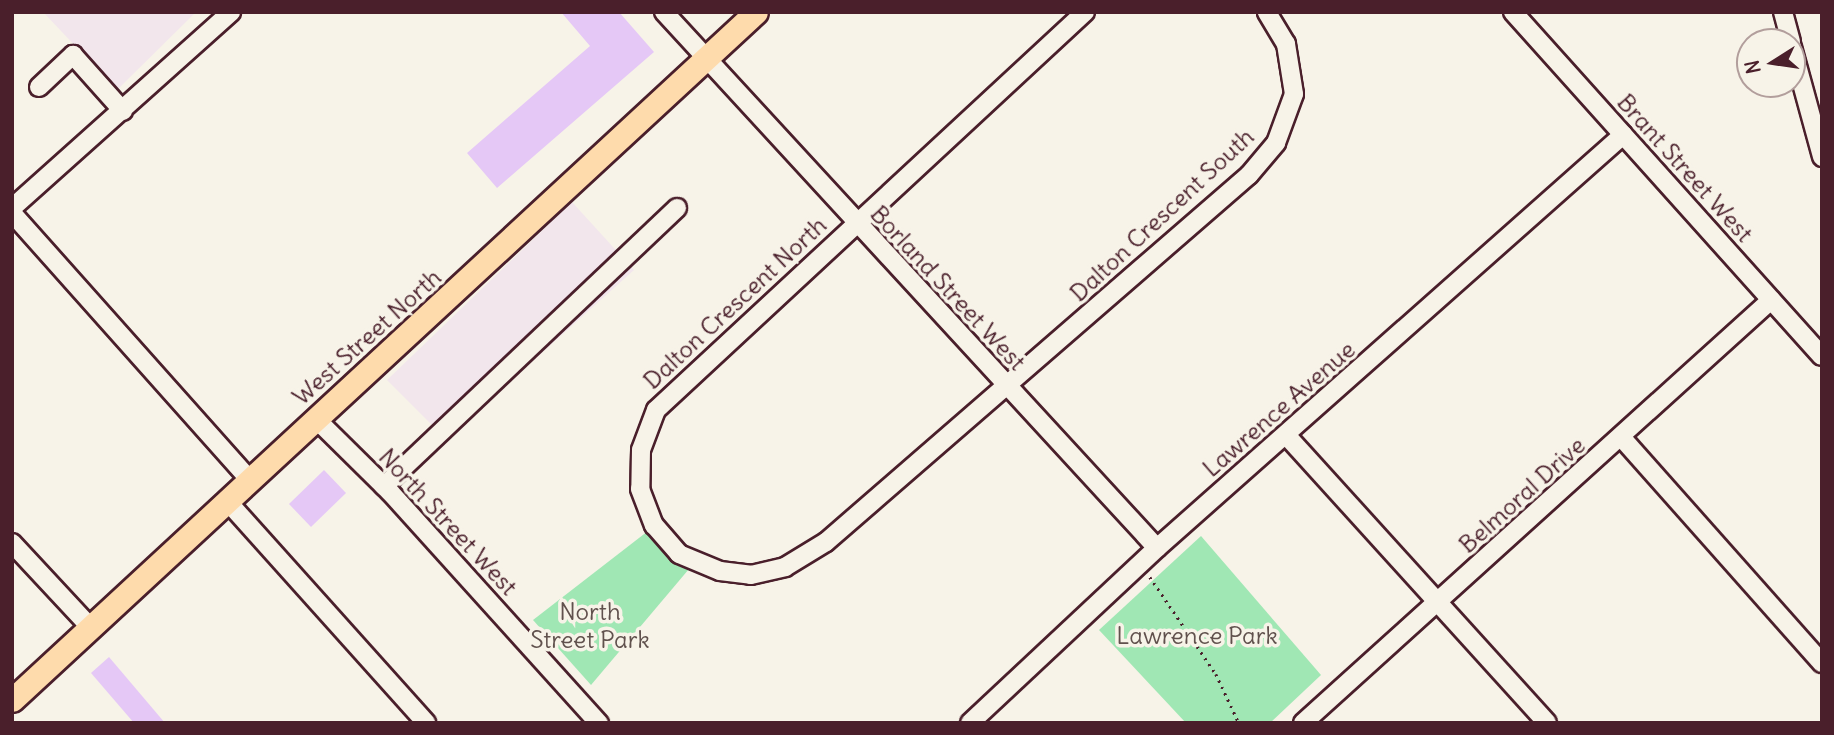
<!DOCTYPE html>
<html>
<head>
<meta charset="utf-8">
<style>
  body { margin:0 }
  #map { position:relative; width:1834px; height:735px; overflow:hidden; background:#f7f3e8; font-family:Delius,sans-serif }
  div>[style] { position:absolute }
  .built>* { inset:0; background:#f2e6ec }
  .green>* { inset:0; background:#a0e7b4 }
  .building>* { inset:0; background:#e5c8f6 }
  .path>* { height:2.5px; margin-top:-1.25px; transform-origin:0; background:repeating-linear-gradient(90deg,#4a1f2b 0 2px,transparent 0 7px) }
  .roads { filter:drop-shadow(2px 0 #4a1f2b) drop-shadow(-2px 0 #4a1f2b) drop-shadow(0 2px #4a1f2b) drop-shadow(0 -2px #4a1f2b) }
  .minor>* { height:18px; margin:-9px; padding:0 9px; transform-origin:9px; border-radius:9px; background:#f7f3e8 }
  .major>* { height:23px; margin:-11.5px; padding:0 11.5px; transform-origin:11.5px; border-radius:11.5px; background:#fedbac }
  span { translate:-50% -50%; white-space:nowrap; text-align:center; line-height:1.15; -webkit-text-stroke:7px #f7f3e8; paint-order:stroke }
  .street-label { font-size:24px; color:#4a1f2b }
  .park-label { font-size:24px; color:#60514d }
  .frame { position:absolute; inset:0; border:14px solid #4a1f2b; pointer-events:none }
  .north { position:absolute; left:1736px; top:28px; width:70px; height:70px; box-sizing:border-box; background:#f7f3e8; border:2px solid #b29e9c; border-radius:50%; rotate:258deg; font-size:19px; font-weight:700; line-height:28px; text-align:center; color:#4a1f2b }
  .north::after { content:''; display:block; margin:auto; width:24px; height:32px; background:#4a1f2b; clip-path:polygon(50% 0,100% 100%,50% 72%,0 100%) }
</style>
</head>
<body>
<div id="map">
  <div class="built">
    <i style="clip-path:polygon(43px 12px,196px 12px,117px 90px)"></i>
    <i style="clip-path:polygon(572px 202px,634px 270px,446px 439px,387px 380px)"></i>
  </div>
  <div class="green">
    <i style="clip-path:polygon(648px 531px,689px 569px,591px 685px,533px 620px)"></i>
    <i style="clip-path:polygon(1201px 536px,1321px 675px,1270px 723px,1186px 723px,1099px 630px)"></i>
  </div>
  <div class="building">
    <i style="clip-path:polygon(561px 12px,619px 12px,654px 52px,497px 188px,467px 153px,590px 46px)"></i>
    <i style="clip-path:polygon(324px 470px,346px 493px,311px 527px,289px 504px)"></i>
    <i style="clip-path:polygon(109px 657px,165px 723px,134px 723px,91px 673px)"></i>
  </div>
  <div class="path">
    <i style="left:1150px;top:577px;width:117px;rotate:55.8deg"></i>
    <i style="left:1216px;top:674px;width:54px;rotate:64.9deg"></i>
  </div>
  <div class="roads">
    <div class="minor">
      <i style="left:664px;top:12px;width:728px;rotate:47.39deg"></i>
      <i style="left:1085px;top:12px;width:585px;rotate:137.15deg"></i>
      <i style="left:656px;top:410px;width:43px;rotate:110.6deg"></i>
      <i style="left:641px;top:450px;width:39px;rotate:91deg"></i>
      <i style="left:640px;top:489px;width:39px;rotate:69deg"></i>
      <i style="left:654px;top:525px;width:38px;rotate:49deg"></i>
      <i style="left:679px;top:554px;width:44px;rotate:22.5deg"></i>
      <i style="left:720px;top:571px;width:31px;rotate:7deg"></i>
      <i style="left:751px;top:575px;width:35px;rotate:-13deg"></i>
      <i style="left:785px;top:567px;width:48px;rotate:-31.4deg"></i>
      <i style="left:826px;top:542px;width:560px;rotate:-40.95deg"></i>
      <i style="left:1249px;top:175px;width:42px;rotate:-49.8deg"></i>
      <i style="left:1276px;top:143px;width:52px;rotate:-69.8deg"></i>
      <i style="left:1294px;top:94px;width:51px;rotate:-99.1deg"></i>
      <i style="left:1286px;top:44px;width:37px;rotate:-121deg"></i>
      <i style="left:1513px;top:12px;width:462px;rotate:48.1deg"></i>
      <i style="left:1783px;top:12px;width:31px;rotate:75deg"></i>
      <i style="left:1792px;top:47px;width:114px;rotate:74.7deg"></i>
      <i style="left:39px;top:87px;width:47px;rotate:-43.3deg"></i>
      <i style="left:73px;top:55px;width:75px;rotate:48.2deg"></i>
      <i style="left:12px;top:208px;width:294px;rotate:-41.8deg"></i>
      <i style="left:12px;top:213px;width:358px;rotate:48.3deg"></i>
      <i style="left:316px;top:419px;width:104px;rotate:44.6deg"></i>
      <i style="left:390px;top:492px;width:312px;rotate:47.9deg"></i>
      <i style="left:1287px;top:436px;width:387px;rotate:47.8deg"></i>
      <i style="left:1622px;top:438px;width:301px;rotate:48.4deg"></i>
      <i style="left:384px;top:486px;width:404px;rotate:-43.5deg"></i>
      <i style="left:228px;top:502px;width:297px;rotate:48.1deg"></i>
      <i style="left:12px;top:543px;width:115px;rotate:47.1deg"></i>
      <i style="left:970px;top:723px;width:256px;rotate:-43.1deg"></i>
      <i style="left:1157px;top:548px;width:623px;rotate:-41.55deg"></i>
      <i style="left:1303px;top:723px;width:631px;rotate:-42.11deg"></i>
    </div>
    <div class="major">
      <i style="left:12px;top:700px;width:1013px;rotate:-42.76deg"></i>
    </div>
  </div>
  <div class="street-label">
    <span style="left:1685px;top:168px;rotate:48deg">Brant Street West</span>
    <span style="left:1162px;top:215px;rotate:-43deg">Dalton Crescent South</span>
    <span style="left:948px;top:288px;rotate:47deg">Borland Street West</span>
    <span style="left:735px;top:303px;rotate:-43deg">Dalton Crescent North</span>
    <span style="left:367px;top:337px;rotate:-42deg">West Street North</span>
    <span style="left:1279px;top:409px;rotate:-41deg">Lawrence Avenue</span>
    <span style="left:1522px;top:495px;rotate:-42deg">Belmoral Drive</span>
    <span style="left:448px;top:522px;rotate:47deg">North Street West</span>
  </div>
  <div class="park-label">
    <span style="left:590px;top:626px">North<br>Street Park</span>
    <span style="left:1197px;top:636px">Lawrence Park</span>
  </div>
  <div class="frame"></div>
  <div class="north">N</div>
</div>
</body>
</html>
